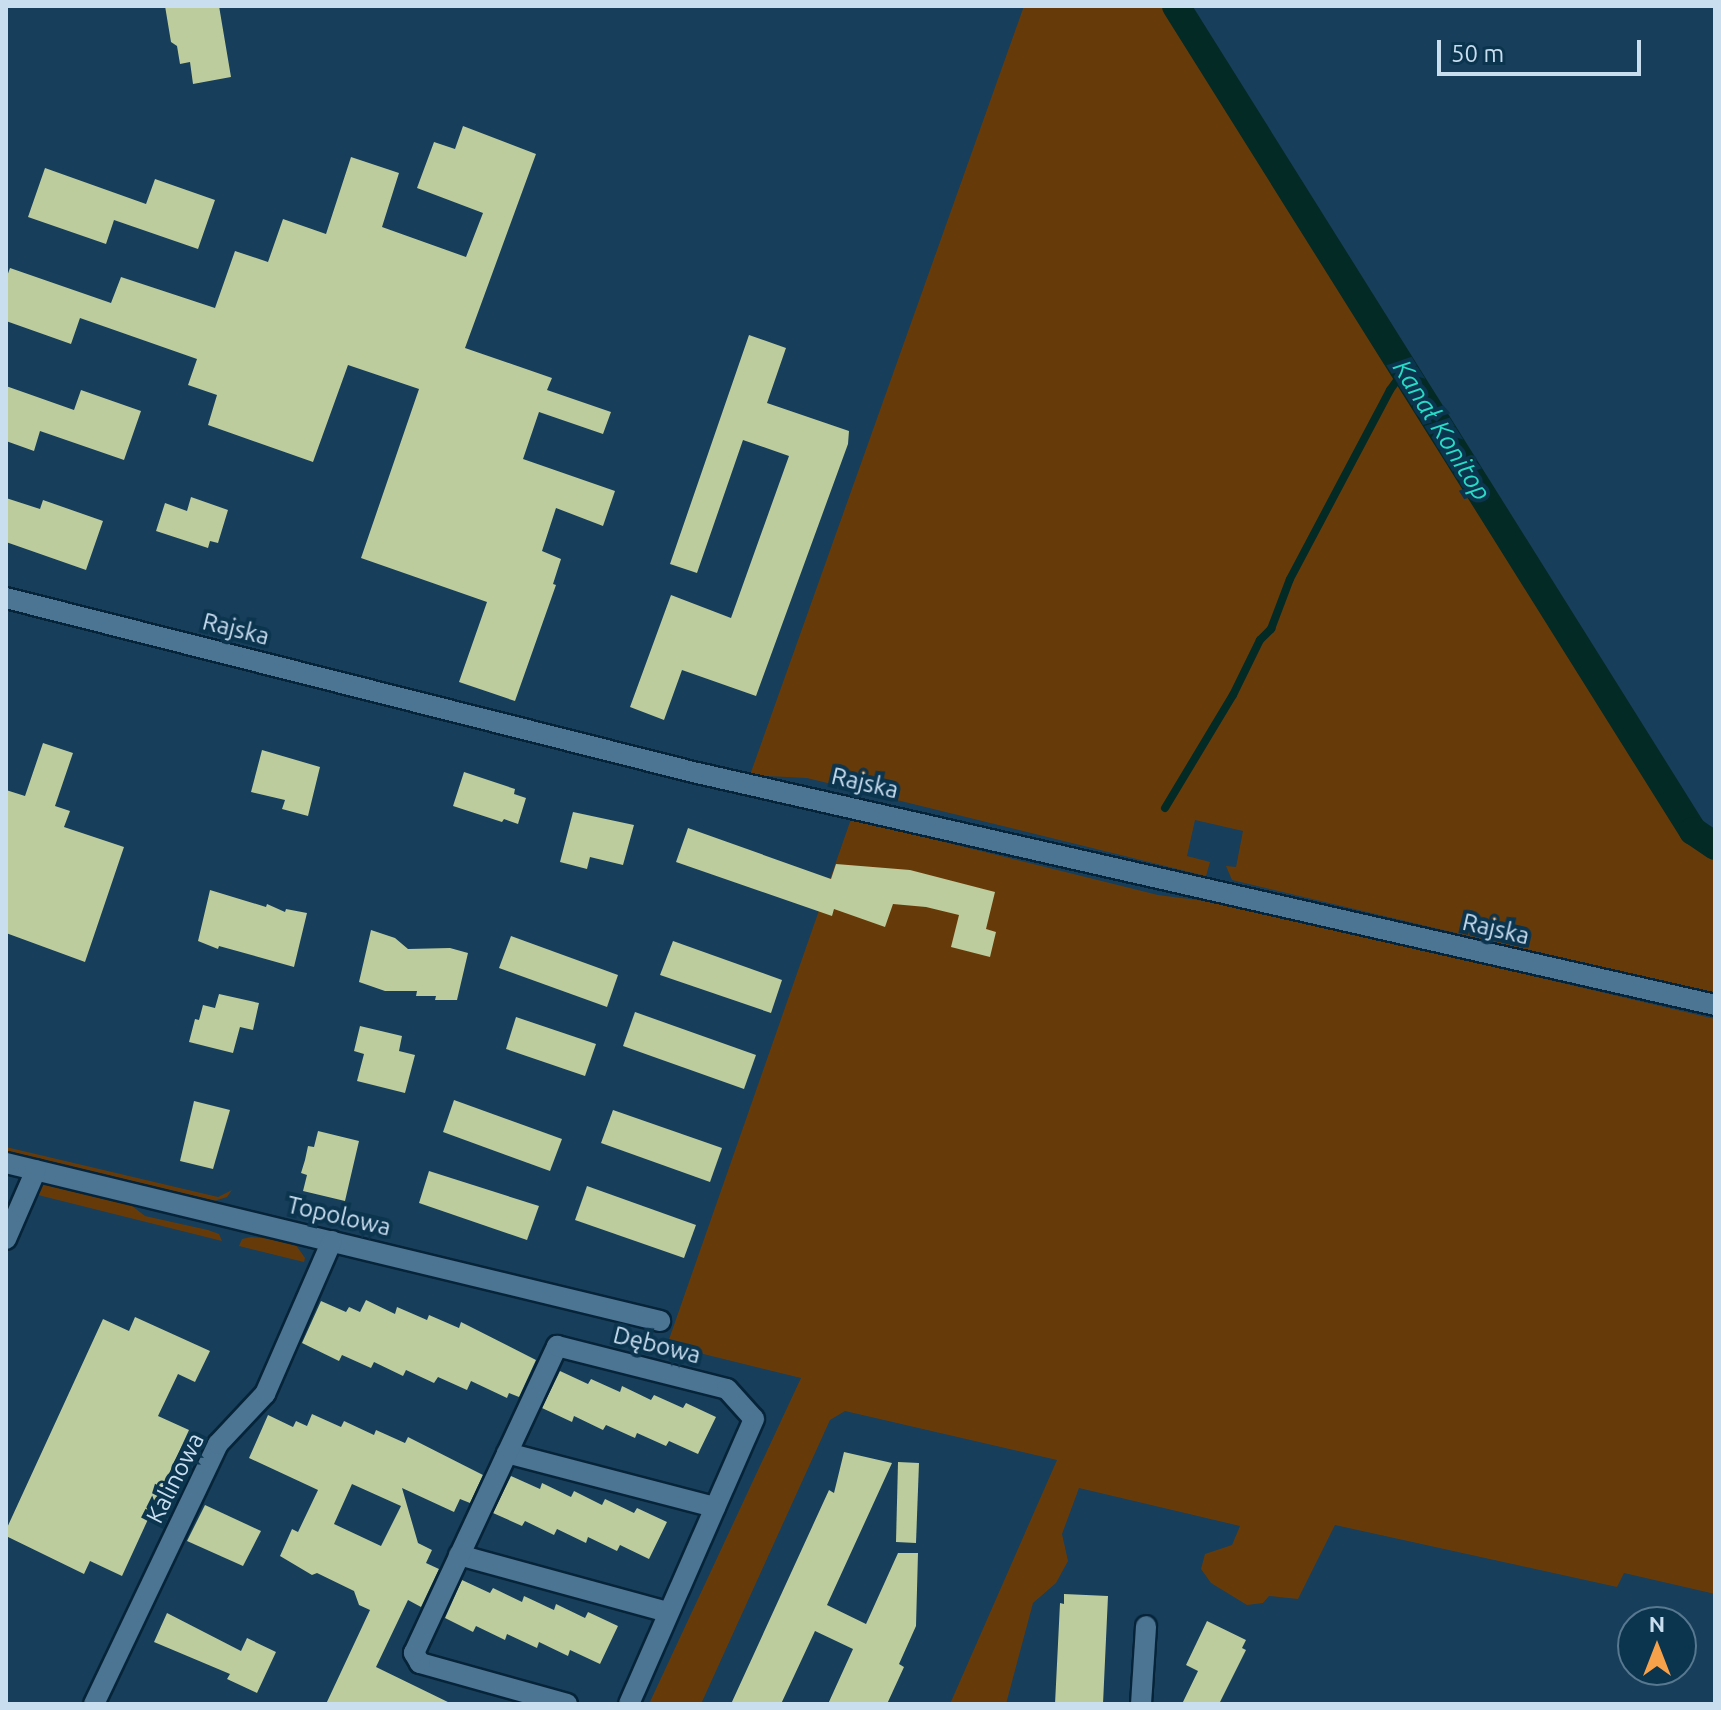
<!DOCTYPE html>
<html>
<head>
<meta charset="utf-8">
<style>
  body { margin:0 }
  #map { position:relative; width:1721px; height:1710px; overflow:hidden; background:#173e5a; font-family:Ubuntu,sans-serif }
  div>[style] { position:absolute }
  .green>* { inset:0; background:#673b09 }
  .stream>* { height:8px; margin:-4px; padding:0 4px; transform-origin:4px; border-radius:4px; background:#042a25 }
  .canal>* { height:28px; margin:-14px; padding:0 14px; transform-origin:14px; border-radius:14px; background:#042a25 }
  .building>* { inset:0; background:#bccc9d }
  .roads { filter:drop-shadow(2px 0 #062439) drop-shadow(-2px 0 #062439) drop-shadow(0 2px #062439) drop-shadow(0 -2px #062439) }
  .minor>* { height:20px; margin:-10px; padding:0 10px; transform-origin:10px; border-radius:10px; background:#4c7493 }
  span { translate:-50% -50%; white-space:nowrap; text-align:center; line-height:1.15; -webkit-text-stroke:8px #0b344f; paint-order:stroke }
  .street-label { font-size:24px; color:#c9deef }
  .water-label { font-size:26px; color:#29dac6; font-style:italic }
  .frame { position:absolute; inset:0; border:8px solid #c9deef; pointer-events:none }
  .north { position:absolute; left:1617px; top:1606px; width:80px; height:80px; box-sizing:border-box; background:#0b344f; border:2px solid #57788f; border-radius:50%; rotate:0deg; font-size:22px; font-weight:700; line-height:32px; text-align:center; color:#c9deef }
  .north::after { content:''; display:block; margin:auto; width:28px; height:36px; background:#f7a14a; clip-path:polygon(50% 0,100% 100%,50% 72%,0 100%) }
  .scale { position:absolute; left:1437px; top:40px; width:204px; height:36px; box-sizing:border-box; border:4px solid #c9deef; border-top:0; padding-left:10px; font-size:24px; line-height:28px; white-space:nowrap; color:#c9deef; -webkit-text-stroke:6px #0b344f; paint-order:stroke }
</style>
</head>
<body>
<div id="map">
  <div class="green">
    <i style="clip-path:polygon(1024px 6px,1166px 6px,1505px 539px,1688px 836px,1708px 853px,1715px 854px,1715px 994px,1232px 880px,1226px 866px,1236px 867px,1243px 831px,1195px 820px,1187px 856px,1210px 862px,1206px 876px,807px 778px,750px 775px)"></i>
    <i style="clip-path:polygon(851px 819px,1158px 895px,1228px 904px,1715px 1019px,1715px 1594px,1624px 1573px,1617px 1587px,1335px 1525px,1298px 1599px,1269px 1596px,1263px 1603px,1247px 1605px,1211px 1583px,1201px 1569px,1205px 1554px,1232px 1545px,1240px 1526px,1079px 1488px,1062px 1534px,1068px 1561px,1056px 1583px,1033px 1603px,1006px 1704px,950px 1704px,1057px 1460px,845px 1411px,830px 1420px,701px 1704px,649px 1704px,801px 1378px,667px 1345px)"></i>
    <i style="clip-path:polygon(6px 1147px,218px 1197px,232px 1190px,227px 1197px,214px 1201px,6px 1152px)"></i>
    <i style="clip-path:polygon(39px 1182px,127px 1202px,145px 1216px,208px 1230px,219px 1234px,222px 1241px,34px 1194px)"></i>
    <i style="clip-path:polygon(251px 1237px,293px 1241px,305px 1258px,304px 1262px,239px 1246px,242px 1239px)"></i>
  </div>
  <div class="stream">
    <i style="left:1165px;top:808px;width:132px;rotate:-59deg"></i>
    <i style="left:1233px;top:695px;width:61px;rotate:-63.9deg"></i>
    <i style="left:1260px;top:640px;width:16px;rotate:-45deg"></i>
    <i style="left:1271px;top:629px;width:53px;rotate:-69.2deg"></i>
    <i style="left:1290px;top:579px;width:214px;rotate:-62.1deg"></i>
    <i style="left:1390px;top:390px;width:26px;rotate:-54deg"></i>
  </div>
  <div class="canal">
    <i style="left:1176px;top:6px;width:974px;rotate:57.93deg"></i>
    <i style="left:1693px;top:831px;width:27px;rotate:34deg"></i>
  </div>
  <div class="building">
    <i style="clip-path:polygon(165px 6px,219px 6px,231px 77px,193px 84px,190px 62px,180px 64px,177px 46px,171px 42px)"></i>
    <i style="clip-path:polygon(463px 126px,536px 154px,465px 348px,552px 378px,547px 390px,611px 412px,603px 434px,539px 412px,523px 459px,615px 491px,603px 526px,556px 508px,542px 551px,561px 559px,553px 584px,556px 585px,515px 701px,459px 682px,487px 602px,361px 558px,419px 389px,348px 365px,313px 462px,208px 425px,217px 395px,188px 385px,197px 359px,80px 318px,71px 344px,6px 321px,6px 279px,10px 268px,111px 303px,121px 277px,215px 308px,235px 251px,268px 262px,283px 219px,326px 234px,351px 157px,399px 173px,382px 227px,466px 257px,483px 213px,417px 188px,434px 142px,455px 149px)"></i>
    <i style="clip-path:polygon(45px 168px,146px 204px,155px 179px,215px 200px,198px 249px,114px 220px,106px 244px,28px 217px)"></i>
    <i style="clip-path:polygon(749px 335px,786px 348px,767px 403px,849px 431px,848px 444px,756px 696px,682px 670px,664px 720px,630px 707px,671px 595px,731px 618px,789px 456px,743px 440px,697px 573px,670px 564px)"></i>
    <i style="clip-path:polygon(6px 386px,74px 410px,81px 390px,141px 411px,124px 460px,40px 431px,34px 451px,6px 441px)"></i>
    <i style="clip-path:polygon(191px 497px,228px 510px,218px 543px,210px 541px,208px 548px,156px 531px,165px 503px,187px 511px)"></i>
    <i style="clip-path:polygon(6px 498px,40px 509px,43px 500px,103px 521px,86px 570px,6px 542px)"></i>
    <i style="clip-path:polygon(43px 743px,73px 753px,55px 806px,70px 811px,64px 827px,124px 847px,85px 962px,6px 933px,6px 790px,25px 796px)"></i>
    <i style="clip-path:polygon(262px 750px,320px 767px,308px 816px,282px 809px,285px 800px,251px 792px)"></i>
    <i style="clip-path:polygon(464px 772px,515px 789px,514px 794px,526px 798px,518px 824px,504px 819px,502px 822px,453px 806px)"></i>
    <i style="clip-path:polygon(573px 812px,634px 825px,623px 865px,590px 857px,587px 869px,560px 862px)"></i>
    <i style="clip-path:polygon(688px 828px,831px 879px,836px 864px,910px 870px,995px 892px,986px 929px,996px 932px,990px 957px,951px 947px,959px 915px,926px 907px,893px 904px,885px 927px,834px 909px,832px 916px,676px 862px)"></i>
    <i style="clip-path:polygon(210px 890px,266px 907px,267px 904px,285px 912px,286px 909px,307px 913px,294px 967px,219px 946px,218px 949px,198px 941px)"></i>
    <i style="clip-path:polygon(371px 930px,395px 938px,408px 949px,450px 948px,468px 953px,457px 1000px,435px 1000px,436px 996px,416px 996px,417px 991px,385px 991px,359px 982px)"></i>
    <i style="clip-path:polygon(511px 936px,618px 975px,607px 1007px,499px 968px)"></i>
    <i style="clip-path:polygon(673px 941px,782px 980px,771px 1013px,660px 975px)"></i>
    <i style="clip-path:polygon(219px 994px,259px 1003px,253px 1030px,240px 1027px,233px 1053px,189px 1042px,195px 1019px,199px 1020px,203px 1005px,215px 1008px)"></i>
    <i style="clip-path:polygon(635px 1012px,756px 1055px,744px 1089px,623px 1046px)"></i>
    <i style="clip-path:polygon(516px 1017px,596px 1044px,585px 1076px,506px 1049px)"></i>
    <i style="clip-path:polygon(360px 1026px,402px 1036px,399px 1051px,415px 1055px,405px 1093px,357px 1081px,364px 1054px,354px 1051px)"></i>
    <i style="clip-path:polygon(454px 1100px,562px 1139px,550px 1171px,443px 1132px)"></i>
    <i style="clip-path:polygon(194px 1101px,230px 1110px,213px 1169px,180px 1161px)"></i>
    <i style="clip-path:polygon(613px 1110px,722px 1148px,710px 1182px,601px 1143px)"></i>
    <i style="clip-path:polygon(318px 1131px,359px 1141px,345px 1201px,303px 1191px,307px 1175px,301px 1173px,305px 1160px,308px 1146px,314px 1147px)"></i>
    <i style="clip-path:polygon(429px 1171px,539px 1206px,527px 1240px,419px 1203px)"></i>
    <i style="clip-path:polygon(587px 1186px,696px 1225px,684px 1258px,575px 1220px)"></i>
    <i style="clip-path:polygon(366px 1300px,395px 1314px,397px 1307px,427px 1320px,429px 1315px,459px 1328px,461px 1322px,536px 1360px,519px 1397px,509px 1393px,507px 1398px,471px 1381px,467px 1390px,438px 1377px,434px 1383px,406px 1370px,403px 1376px,374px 1362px,371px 1368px,342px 1355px,339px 1361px,302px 1343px,321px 1301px,346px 1312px,349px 1307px,360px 1312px)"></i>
    <i style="clip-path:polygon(135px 1317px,210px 1351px,195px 1382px,178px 1374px,158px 1416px,189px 1430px,122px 1576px,90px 1561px,84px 1574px,6px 1536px,6px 1530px,103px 1319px,129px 1331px)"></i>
    <i style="clip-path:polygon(560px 1371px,588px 1384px,591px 1379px,620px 1392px,622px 1386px,651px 1400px,654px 1395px,683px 1408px,686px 1403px,716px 1417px,698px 1454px,669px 1441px,666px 1446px,637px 1433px,635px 1438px,606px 1425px,603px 1430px,574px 1416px,572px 1422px,542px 1408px)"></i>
    <i style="clip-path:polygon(evenodd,312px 1414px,341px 1427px,344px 1421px,374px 1435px,376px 1430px,405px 1443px,408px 1437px,483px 1475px,470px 1503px,460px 1499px,454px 1512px,402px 1488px,418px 1543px,432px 1550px,426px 1563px,439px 1569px,421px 1607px,408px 1600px,376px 1667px,452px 1704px,326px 1704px,370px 1610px,359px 1605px,354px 1591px,317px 1573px,312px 1575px,280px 1556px,292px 1529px,298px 1532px,318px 1490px,249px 1458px,268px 1415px,293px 1427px,296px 1421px,307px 1426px,312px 1414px,352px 1484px,401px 1506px,381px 1546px,334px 1524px,352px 1484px)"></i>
    <i style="clip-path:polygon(844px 1452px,892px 1463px,827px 1605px,866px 1624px,898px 1553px,918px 1553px,916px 1626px,899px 1664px,904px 1667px,887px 1704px,828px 1704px,853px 1649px,815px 1631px,781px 1704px,731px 1704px,829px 1490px,834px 1493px)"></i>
    <i style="clip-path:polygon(898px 1462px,919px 1463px,916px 1543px,896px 1542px)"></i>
    <i style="clip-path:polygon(511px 1476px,540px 1489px,542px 1483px,571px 1497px,574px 1491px,602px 1505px,605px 1499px,634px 1513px,637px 1508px,667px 1522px,649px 1559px,620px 1545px,617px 1551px,588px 1537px,586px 1543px,557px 1529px,554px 1535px,525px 1521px,522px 1526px,493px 1513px)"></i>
    <i style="clip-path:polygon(205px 1505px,261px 1531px,243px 1566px,187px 1541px)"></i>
    <i style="clip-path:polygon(462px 1580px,490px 1593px,493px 1588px,522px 1602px,524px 1596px,554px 1610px,556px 1604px,585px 1618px,588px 1612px,618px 1626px,600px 1664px,570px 1650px,568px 1656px,539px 1642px,537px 1648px,507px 1634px,505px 1640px,476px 1626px,473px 1632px,445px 1618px)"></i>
    <i style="clip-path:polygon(1064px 1594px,1108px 1596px,1103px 1704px,1055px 1704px,1060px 1603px,1064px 1604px)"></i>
    <i style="clip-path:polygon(167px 1613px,241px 1651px,247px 1638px,276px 1652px,257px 1693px,227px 1679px,230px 1674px,154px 1642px)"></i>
    <i style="clip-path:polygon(1207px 1621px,1246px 1640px,1242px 1648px,1246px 1650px,1219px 1704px,1182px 1704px,1198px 1671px,1186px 1665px)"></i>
  </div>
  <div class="roads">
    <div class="minor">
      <i style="left:6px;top:598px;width:709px;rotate:14.21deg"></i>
      <i style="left:693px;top:772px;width:1048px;rotate:12.84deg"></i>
      <i style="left:6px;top:1163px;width:673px;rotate:13.58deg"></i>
      <i style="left:6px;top:1239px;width:75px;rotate:-66.5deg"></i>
      <i style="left:507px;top:1453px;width:215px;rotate:14.6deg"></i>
      <i style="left:459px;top:1555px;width:216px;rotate:15.3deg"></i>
      <i style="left:94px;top:1704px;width:288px;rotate:-64.5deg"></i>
      <i style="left:218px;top:1444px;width:69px;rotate:-46.8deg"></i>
      <i style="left:265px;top:1394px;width:167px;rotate:-66.4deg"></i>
      <i style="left:567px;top:1704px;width:153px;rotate:-164.4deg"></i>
      <i style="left:420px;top:1663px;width:12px;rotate:-121deg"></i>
      <i style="left:414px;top:1653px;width:339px;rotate:-65deg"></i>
      <i style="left:557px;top:1346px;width:175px;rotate:14.2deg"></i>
      <i style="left:727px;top:1389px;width:40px;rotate:48deg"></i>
      <i style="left:754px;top:1419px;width:311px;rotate:113.7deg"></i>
      <i style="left:1141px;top:1704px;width:78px;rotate:-86.3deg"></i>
    </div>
  </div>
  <div class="street-label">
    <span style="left:236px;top:629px;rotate:14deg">Rajska</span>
    <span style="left:865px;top:783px;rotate:13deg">Rajska</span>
    <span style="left:1496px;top:929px;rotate:13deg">Rajska</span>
    <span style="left:339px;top:1216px;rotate:13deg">Topolowa</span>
    <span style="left:657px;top:1345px;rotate:14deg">Dębowa</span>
    <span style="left:175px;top:1478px;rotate:-63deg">Kalinowa</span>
  </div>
  <div class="water-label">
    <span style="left:1442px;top:430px;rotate:58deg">Kanał Konitop</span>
  </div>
  <div class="frame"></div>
  <div class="north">N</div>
  <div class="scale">50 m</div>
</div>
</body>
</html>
